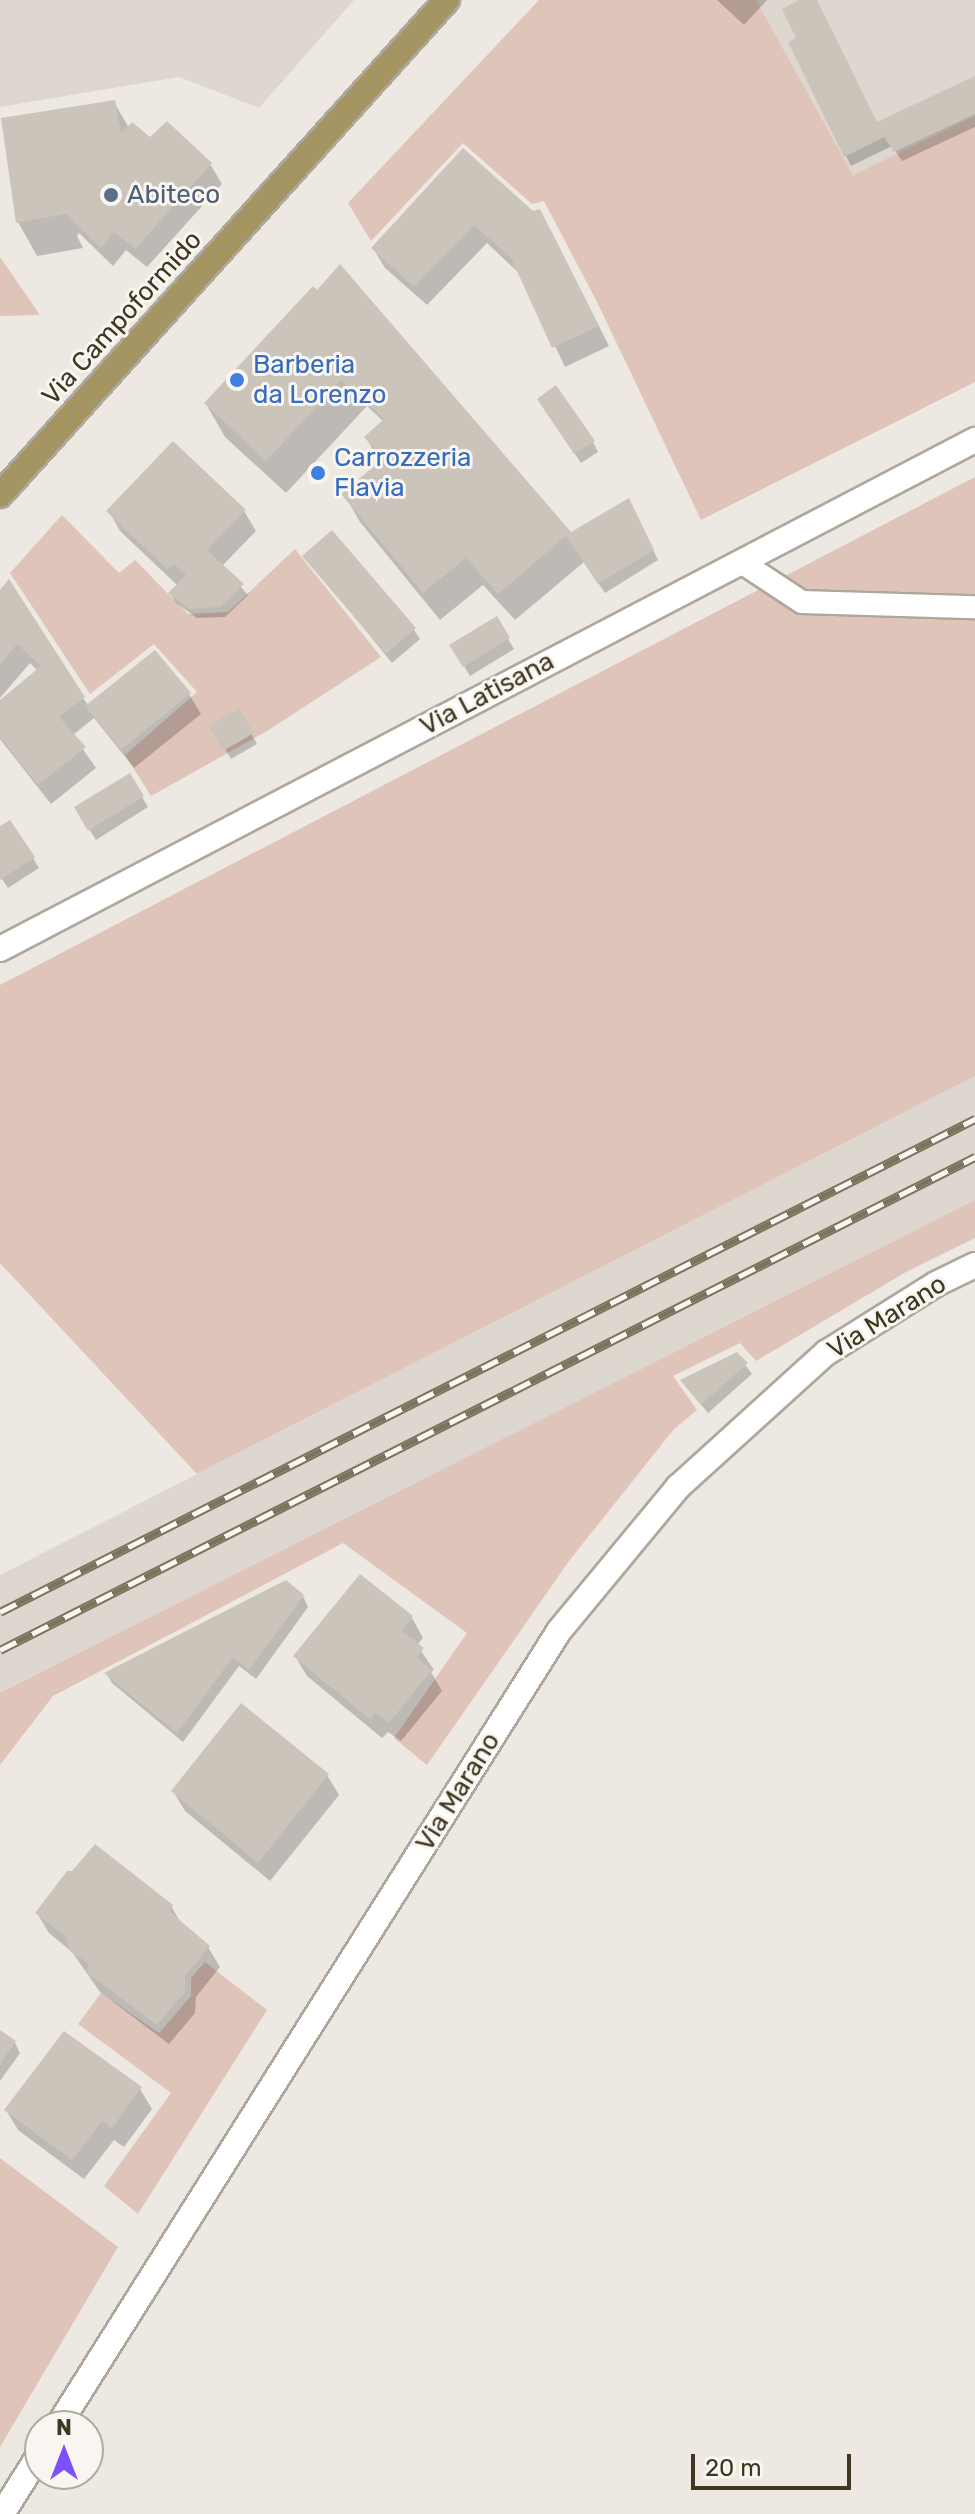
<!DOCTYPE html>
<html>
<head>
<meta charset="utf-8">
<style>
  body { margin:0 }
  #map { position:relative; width:975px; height:2514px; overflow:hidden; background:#ede8e2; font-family:Rubik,sans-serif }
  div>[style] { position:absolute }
  .built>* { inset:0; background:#ddd7d0 }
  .green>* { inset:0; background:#dfc4b9 }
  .shadow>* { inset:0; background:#0003 }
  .building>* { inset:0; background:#cbc4ba }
  .roads { filter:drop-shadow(2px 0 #aea89c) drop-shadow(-2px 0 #aea89c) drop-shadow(0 2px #aea89c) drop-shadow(0 -2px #aea89c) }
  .lane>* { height:22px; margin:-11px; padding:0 11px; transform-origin:11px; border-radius:11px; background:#fff }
  .street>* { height:24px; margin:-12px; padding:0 12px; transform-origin:12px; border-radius:12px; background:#fff }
  .primary>* { height:24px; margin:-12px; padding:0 12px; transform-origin:12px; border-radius:12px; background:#a59563 }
  .rail>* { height:9px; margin-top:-4.5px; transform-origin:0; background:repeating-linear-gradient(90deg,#f9f6f2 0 18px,#7b735b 0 36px); box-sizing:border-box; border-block:2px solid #7b735b }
  .dots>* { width:22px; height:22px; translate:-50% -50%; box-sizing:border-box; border:4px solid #f9f6f2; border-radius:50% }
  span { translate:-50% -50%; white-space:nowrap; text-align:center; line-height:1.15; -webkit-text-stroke:6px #f9f6f2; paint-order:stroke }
  .service-label { font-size:26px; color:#4e5e75 }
  .left { translate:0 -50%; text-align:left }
  .street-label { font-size:26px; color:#3f3720 }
  .shop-label { font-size:26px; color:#366cbe }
  .north { position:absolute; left:24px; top:2410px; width:80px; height:80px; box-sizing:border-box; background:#f9f6f2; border:2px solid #afaa9e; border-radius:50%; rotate:0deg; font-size:22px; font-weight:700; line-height:32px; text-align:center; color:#3f3720 }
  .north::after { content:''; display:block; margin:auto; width:28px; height:36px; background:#7e52fa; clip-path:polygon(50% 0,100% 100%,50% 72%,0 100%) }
  .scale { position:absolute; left:691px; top:2454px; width:160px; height:36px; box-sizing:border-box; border:4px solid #3f3720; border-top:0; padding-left:10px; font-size:24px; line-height:28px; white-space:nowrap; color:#3f3720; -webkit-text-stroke:6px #f9f6f2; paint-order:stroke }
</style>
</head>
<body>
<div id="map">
  <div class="built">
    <i style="clip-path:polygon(0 0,354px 0,259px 108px,179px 77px,0 107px)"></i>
    <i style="clip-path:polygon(756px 0,975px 0,975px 116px,853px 175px)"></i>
    <i style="clip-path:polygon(975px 1076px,975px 1200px,0 1693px,0 1575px)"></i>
  </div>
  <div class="green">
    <i style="clip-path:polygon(539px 0,756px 0,853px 175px,975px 116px,975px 382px,701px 520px,597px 302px,544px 201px,532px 204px,463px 143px,371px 241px,348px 203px)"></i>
    <i style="clip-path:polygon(0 257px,40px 315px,0 316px)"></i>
    <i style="clip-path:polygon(975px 477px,975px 1076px,197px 1474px,0 1263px,0 985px)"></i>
    <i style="clip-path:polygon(62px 515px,119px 573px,135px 560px,188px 614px,228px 612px,295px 549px,381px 657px,267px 731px,151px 796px,125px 755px,197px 692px,154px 644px,90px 694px,10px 573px)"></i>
    <i style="clip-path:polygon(975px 1200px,975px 1238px,906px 1272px,756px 1361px,740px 1343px,673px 1376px,697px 1410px,674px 1429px,569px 1561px,427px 1765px,394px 1738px,467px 1633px,343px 1543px,53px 1696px,0 1765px,0 1693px)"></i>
    <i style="clip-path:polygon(205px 1962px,267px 2010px,138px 2214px,104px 2186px,171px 2093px,78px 2024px,101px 1993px,159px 2033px,191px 1996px,191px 1978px)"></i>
    <i style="clip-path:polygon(0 2158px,118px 2247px,0 2447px)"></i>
  </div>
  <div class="shadow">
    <i style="clip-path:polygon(717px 0,767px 0,744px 25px)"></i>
    <i style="clip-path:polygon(803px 0,815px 0,877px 124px,975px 79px,975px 127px,902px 161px,892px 146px,851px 166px,790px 43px,798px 39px)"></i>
    <i style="clip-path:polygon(114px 102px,129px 128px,210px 164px,222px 184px,147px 267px,126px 250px,113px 266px,79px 233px,77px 236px,83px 248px,37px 256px,18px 222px)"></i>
    <i style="clip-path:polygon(463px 150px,551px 231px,609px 346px,565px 367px,521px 275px,487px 243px,427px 305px,385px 268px,373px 248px)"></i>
    <i style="clip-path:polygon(313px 289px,569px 533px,634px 511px,658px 560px,605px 593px,584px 562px,515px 620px,483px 585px,440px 620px,360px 522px,344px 494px,381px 463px,366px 438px,384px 422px,367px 406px,286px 493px,225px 437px,206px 404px)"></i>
    <i style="clip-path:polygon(545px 409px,593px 442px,598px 452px,581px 463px)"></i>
    <i style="clip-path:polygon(109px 511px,244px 511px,256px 531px,222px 566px,248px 595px,225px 617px,197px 618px,176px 603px,170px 593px,178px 586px,120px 531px)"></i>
    <i style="clip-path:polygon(305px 556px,414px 630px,420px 639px,392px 663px)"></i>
    <i style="clip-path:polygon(0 593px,89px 706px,189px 694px,201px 714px,134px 768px,94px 718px,73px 735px,96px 768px,51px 804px,0 739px,0 702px,38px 671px,30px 663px,0 698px)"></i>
    <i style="clip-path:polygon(496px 619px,514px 649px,470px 676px,452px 646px)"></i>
    <i style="clip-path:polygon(238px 711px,257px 744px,231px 759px,211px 726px)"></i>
    <i style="clip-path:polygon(129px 775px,148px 807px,96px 840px,76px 808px)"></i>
    <i style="clip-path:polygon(0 828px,33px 858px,39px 868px,8px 888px,0 876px)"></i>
    <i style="clip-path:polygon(737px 1354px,752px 1374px,708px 1413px,682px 1381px)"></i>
    <i style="clip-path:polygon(303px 1596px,308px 1607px,256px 1679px,239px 1666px,183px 1742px,112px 1683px,107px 1674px)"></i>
    <i style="clip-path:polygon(412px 1618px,423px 1638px,417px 1645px,434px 1670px,431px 1672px,442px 1691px,401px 1741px,388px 1732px,382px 1738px,307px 1676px,295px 1656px)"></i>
    <i style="clip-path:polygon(327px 1775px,339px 1795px,270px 1881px,185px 1811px,173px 1791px)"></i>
    <i style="clip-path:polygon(171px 1906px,182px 1925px,208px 1947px,220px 1967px,196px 1997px,195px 2013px,169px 2044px,100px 1992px,72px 1952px,49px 1933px,37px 1913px)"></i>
    <i style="clip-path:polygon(0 2032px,15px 2043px,20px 2053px,0 2081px)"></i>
    <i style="clip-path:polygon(140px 2089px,152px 2109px,124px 2147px,114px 2140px,84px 2179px,18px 2130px,6px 2110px)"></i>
  </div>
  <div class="building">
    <i style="clip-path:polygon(799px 0,817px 0,877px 122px,975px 76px,975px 114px,894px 152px,884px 137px,844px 157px,788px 42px,796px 38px,782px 9px)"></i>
    <i style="clip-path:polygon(115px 100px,121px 133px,132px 122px,150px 137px,167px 121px,212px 163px,135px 249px,114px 232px,101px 248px,66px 214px,16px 223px,1px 118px)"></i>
    <i style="clip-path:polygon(463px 148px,533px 211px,540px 209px,599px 326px,552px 348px,511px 258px,474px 225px,414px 287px,371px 248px)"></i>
    <i style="clip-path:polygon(340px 264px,571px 532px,629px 498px,654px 550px,598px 584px,566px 536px,498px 594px,466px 558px,423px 593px,341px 494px,384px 458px,364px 437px,384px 419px,341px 380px,266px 461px,204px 403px,313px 286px,317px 290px)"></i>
    <i style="clip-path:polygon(556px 385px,595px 441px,574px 454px,537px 399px)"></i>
    <i style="clip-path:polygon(173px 441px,246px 510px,207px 550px,244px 584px,220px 607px,189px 609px,168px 593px,186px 575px,174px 564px,168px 570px,106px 511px)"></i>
    <i style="clip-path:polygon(332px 530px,416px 628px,386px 654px,302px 556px)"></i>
    <i style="clip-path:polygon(9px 579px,85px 697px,59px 717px,86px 747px,38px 785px,0 737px,0 700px,41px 666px,17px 644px,0 665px,0 590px)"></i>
    <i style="clip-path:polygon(497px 616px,510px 638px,463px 667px,449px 645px)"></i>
    <i style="clip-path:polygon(155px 650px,191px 693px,121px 750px,85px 706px)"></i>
    <i style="clip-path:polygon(239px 708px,254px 733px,223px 751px,209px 726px)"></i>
    <i style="clip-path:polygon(130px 773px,144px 796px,88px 831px,74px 807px)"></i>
    <i style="clip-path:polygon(10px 820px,35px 857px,0 880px,0 826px)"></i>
    <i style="clip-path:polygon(737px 1352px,748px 1363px,701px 1405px,680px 1380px)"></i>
    <i style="clip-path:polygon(360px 1574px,413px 1616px,402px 1631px,424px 1648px,416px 1657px,432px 1670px,389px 1723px,376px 1713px,370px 1719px,293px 1656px)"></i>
    <i style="clip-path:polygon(286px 1580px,304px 1595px,249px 1670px,233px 1657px,177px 1733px,104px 1673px)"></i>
    <i style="clip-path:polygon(241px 1703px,329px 1774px,258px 1863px,171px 1791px)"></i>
    <i style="clip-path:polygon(95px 1844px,173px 1905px,169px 1911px,210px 1946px,185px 1976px,185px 1992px,157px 2025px,86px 1972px,89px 1964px,69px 1950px,66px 1937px,35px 1913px,67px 1871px,72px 1871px)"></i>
    <i style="clip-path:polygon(0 2030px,16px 2041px,0 2064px)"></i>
    <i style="clip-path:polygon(64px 2031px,142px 2087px,112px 2128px,102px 2121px,72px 2160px,4px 2110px)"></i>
  </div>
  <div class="roads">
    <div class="lane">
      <i style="left:741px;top:562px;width:73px;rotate:33.3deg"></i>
      <i style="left:802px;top:602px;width:173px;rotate:1.7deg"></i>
    </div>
    <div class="street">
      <i style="left:0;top:949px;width:1100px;rotate:-27.57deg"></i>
      <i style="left:58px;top:2426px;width:940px;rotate:-57.78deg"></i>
      <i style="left:559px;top:1631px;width:187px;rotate:-50.4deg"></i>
      <i style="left:678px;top:1487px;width:200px;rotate:-42.2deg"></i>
      <i style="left:826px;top:1353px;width:130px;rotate:-32.1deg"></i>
      <i style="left:936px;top:1284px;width:43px;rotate:-26deg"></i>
      <i style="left:2px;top:2514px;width:71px;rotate:-57.7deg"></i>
    </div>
    <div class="primary">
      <i style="left:0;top:495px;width:667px;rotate:-47.92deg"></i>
    </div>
  </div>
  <div class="rail">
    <i style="left:0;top:1612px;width:1093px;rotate:-26.82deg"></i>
    <i style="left:0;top:1650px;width:1093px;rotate:-26.82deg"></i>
  </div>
  <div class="dots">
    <i style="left:111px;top:195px;background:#5c6f8a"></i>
    <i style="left:237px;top:380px;background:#3f7fe0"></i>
    <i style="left:318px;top:473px;background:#3f7fe0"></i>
  </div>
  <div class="service-label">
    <span class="left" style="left:127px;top:195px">Abiteco</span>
  </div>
  <div class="street-label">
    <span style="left:122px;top:318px;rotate:-48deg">Via Campoformido</span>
    <span style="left:487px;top:694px;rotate:-28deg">Via Latisana</span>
    <span style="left:887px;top:1317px;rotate:-32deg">Via Marano</span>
    <span style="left:458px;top:1792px;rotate:-58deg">Via Marano</span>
  </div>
  <div class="shop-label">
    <span class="left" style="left:253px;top:380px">Barberia<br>da Lorenzo</span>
    <span class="left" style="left:334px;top:473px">Carrozzeria<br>Flavia</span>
  </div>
  <div class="north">N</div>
  <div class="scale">20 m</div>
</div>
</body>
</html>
